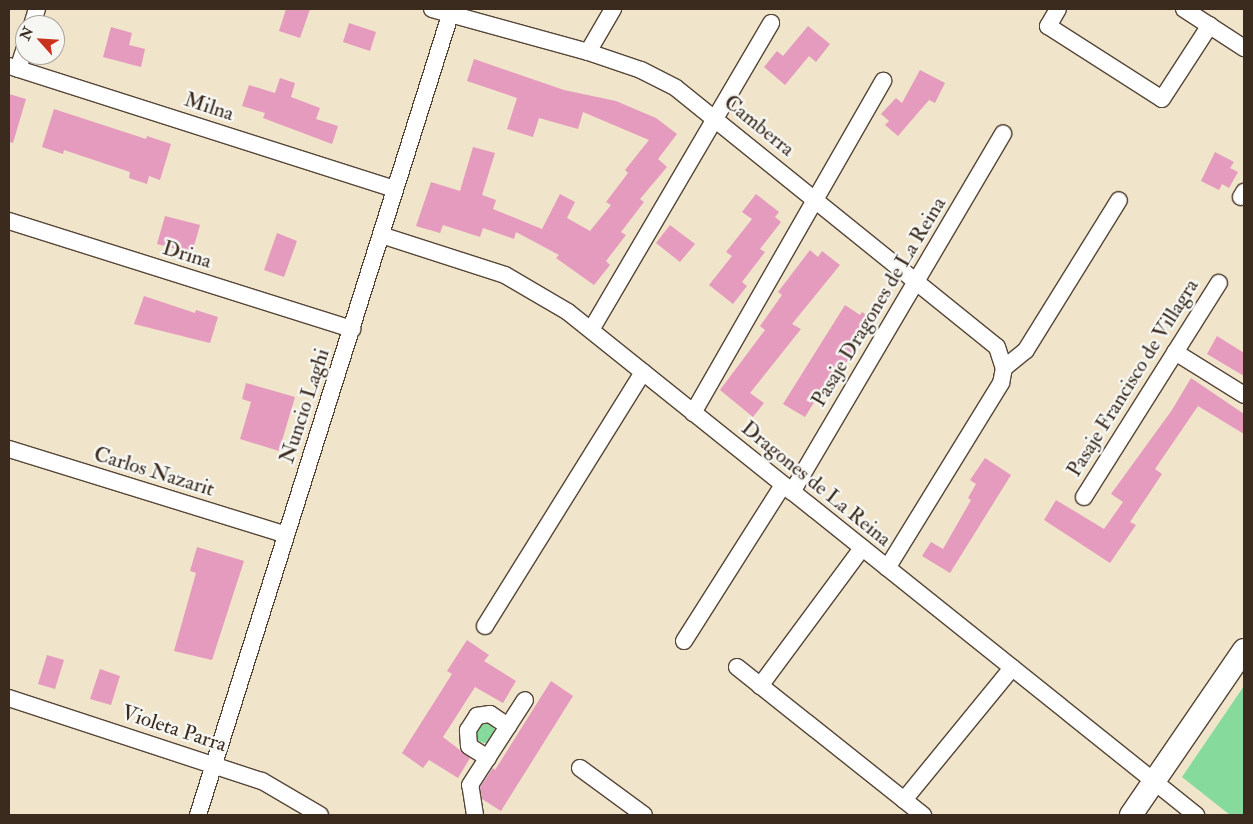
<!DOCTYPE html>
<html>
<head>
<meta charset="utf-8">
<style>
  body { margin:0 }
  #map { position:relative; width:1253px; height:824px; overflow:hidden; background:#f0e4ca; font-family:"IM FELL Double Pica",serif }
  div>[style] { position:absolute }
  .green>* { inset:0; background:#85da9c }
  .round { border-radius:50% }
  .building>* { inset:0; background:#e59bbe }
  .roads { filter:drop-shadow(1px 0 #564638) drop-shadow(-1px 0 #564638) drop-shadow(0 1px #564638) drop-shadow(0 -1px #564638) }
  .street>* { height:16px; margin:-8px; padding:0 8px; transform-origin:8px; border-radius:8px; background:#fff }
  .secondary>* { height:22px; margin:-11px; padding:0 11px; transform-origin:11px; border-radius:11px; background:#fff }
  span { translate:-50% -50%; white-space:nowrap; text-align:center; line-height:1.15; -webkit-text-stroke:5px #f6f6f2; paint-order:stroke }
  .street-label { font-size:21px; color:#3b2a1e }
  .frame { position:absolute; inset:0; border:10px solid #3b2a1e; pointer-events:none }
  .north { position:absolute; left:15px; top:15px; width:50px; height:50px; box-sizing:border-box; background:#f6f6f2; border:1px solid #aba49d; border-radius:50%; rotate:296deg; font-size:14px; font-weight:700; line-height:20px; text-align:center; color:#3b2a1e }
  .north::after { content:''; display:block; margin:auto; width:18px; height:22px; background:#c8321e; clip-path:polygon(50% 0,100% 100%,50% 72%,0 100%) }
</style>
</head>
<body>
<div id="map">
  <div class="green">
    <i style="clip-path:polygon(1244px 686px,1244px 815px,1230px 815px,1182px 777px)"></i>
    <i class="round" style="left:475px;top:723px;width:20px;height:20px"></i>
  </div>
  <div class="building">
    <i style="clip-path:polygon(286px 9px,310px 9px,300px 38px,279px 31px)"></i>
    <i style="clip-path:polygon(349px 23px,376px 32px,370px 51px,343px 42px)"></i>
    <i style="clip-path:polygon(808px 26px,830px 44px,816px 62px,809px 56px,785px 85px,764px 67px,777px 51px,783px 56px)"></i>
    <i style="clip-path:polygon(111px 27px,132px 33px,129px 45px,145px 49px,141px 67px,103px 57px)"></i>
    <i style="clip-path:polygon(474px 59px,564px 90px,616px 101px,656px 118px,677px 134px,658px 159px,667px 167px,640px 199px,644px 202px,621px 232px,626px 235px,606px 261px,610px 265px,594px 285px,556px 258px,559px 255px,516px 232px,514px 239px,483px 228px,480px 237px,443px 225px,440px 233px,416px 226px,431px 182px,460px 191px,473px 147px,495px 153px,482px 195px,496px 200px,493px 209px,542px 229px,560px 194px,575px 202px,567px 218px,590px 231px,611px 205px,606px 202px,628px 173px,625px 170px,649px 140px,583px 112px,578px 129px,539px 118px,533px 137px,507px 129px,517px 98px,467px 81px)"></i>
    <i style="clip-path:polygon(920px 70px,945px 83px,935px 103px,929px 100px,898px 136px,885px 125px,889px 121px,881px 114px,896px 98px,902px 103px)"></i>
    <i style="clip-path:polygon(280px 78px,295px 83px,291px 97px,320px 108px,316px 119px,338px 126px,332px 144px,263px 118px,265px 113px,242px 106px,249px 85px,275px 93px)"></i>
    <i style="clip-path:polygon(9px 94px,26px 99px,13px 143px,9px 142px)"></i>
    <i style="clip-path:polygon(54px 109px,146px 139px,147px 136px,171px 144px,160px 180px,149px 176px,147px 184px,129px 178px,130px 172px,64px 150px,63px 154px,42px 147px)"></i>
    <i style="clip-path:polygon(1215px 152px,1234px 162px,1230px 168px,1238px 172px,1229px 188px,1222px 184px,1219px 190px,1201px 181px)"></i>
    <i style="clip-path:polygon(756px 194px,779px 212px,775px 217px,781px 222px,760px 249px,765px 252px,742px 282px,747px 286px,733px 304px,709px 285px,732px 256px,726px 252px,752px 219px,742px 212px)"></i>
    <i style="clip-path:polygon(165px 216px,200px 225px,192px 253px,157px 244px)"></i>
    <i style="clip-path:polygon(670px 225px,695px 244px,680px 262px,656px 243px)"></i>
    <i style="clip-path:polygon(277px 233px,297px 241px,284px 277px,264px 270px)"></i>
    <i style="clip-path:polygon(810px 250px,818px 257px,822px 251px,840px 265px,792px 324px,801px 329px,750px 393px,764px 403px,753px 417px,720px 390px,765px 330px,760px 326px,782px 295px,778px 292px)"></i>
    <i style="clip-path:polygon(144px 296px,195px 313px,196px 310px,218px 317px,210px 343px,134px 324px)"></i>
    <i style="clip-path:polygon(845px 305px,860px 315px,862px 312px,875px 320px,851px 354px,832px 391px,824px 386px,805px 417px,783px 404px)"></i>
    <i style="clip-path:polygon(1217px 336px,1244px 353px,1244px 376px,1207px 354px)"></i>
    <i style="clip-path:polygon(1191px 378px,1244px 414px,1244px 434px,1198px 406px,1155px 469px,1162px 474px,1130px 522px,1136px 525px,1110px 563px,1044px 520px,1056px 500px,1104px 529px,1123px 502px,1111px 494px,1172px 410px)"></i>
    <i style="clip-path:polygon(246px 383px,295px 397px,279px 451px,240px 439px,251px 402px,242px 399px)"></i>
    <i style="clip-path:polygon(985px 458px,1011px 475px,950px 573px,922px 556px,931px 542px,943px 549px,971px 500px,968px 498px,976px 484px,970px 480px)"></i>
    <i style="clip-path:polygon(197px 547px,244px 561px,212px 660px,174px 651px,196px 573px,190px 571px)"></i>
    <i style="clip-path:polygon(467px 640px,489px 655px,484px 661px,516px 681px,503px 703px,475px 687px,443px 737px,470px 758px,458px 778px,429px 760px,423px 768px,402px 753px,452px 674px,447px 671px)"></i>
    <i style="clip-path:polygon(47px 655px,64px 660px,55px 689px,38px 684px)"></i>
    <i style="clip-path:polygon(100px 669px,120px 676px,111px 705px,90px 699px)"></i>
    <i style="clip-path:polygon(551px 681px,573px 696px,501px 811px,482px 799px,480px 787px,493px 768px,495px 770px)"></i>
  </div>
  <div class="roads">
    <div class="street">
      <i style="left:432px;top:9px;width:162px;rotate:15.4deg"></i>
      <i style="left:588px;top:52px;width:56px;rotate:18.8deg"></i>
      <i style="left:641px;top:70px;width:39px;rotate:27deg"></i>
      <i style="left:676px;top:88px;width:412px;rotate:38.9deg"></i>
      <i style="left:997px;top:347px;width:22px;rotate:72deg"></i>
      <i style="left:1004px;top:368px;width:15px;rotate:101deg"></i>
      <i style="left:1001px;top:383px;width:217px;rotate:121.6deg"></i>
      <i style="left:1058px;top:9px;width:20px;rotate:120deg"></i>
      <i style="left:1048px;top:26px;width:135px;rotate:32.6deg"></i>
      <i style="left:1162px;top:99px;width:88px;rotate:-57deg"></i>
      <i style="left:1184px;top:9px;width:72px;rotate:33deg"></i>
      <i style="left:32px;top:25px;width:17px;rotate:-73deg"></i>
      <i style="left:588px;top:52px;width:50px;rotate:-59.8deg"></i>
      <i style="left:9px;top:66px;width:405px;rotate:17.7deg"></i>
      <i style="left:18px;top:69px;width:23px;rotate:-72deg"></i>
      <i style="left:1241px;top:197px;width:6px;rotate:-59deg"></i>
      <i style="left:9px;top:221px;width:360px;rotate:17.5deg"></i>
      <i style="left:381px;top:235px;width:130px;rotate:17.9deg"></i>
      <i style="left:505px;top:275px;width:73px;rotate:30.4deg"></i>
      <i style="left:568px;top:312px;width:805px;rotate:38.69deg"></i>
      <i style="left:591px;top:330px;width:356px;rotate:-59.6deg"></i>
      <i style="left:1175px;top:352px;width:81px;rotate:31.9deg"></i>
      <i style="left:1004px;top:368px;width:28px;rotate:-39deg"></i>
      <i style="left:1026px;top:350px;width:176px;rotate:-58.2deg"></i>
      <i style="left:693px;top:413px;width:383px;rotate:-60.2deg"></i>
      <i style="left:9px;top:449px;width:290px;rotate:17.2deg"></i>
      <i style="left:792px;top:492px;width:416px;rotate:-59.5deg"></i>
      <i style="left:1084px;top:497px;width:253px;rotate:-57.8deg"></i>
      <i style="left:485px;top:626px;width:299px;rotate:-58.1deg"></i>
      <i style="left:684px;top:641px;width:185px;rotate:-57.6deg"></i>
      <i style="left:737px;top:667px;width:238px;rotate:38.5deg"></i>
      <i style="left:760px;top:686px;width:172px;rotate:-53.5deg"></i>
      <i style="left:9px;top:698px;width:266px;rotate:18.2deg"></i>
      <i style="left:262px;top:781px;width:67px;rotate:30.4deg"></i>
      <i style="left:488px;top:758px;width:22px;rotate:-148deg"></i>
      <i style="left:469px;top:746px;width:16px;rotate:-94deg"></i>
      <i style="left:468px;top:730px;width:17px;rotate:-57deg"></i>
      <i style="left:477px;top:716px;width:13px;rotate:-9deg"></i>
      <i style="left:490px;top:714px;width:22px;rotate:34deg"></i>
      <i style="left:580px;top:768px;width:79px;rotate:36.3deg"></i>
      <i style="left:904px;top:800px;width:171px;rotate:-50.7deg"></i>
      <i style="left:198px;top:815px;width:845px;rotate:-72.51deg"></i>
      <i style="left:475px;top:815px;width:30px;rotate:-99deg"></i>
      <i style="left:470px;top:785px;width:101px;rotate:-57.1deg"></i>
    </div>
    <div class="secondary">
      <i style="left:1131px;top:815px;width:200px;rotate:-55.6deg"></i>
    </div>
  </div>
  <div class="street-label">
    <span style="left:209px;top:107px;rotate:18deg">Milna</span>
    <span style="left:759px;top:126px;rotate:39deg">Camberra</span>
    <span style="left:187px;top:255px;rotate:17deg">Drina</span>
    <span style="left:879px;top:302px;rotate:-59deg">Pasaje Dragones de La Reina</span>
    <span style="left:1133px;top:378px;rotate:-58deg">Pasaje Francisco de Villagra</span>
    <span style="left:305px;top:406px;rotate:-72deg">Nuncio Laghi</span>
    <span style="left:154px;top:472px;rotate:17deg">Carlos Nazarit</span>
    <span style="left:816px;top:484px;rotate:39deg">Dragones de La Reina</span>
    <span style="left:174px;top:729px;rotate:18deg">Violeta Parra</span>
  </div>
  <div class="frame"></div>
  <div class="north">N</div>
</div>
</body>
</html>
